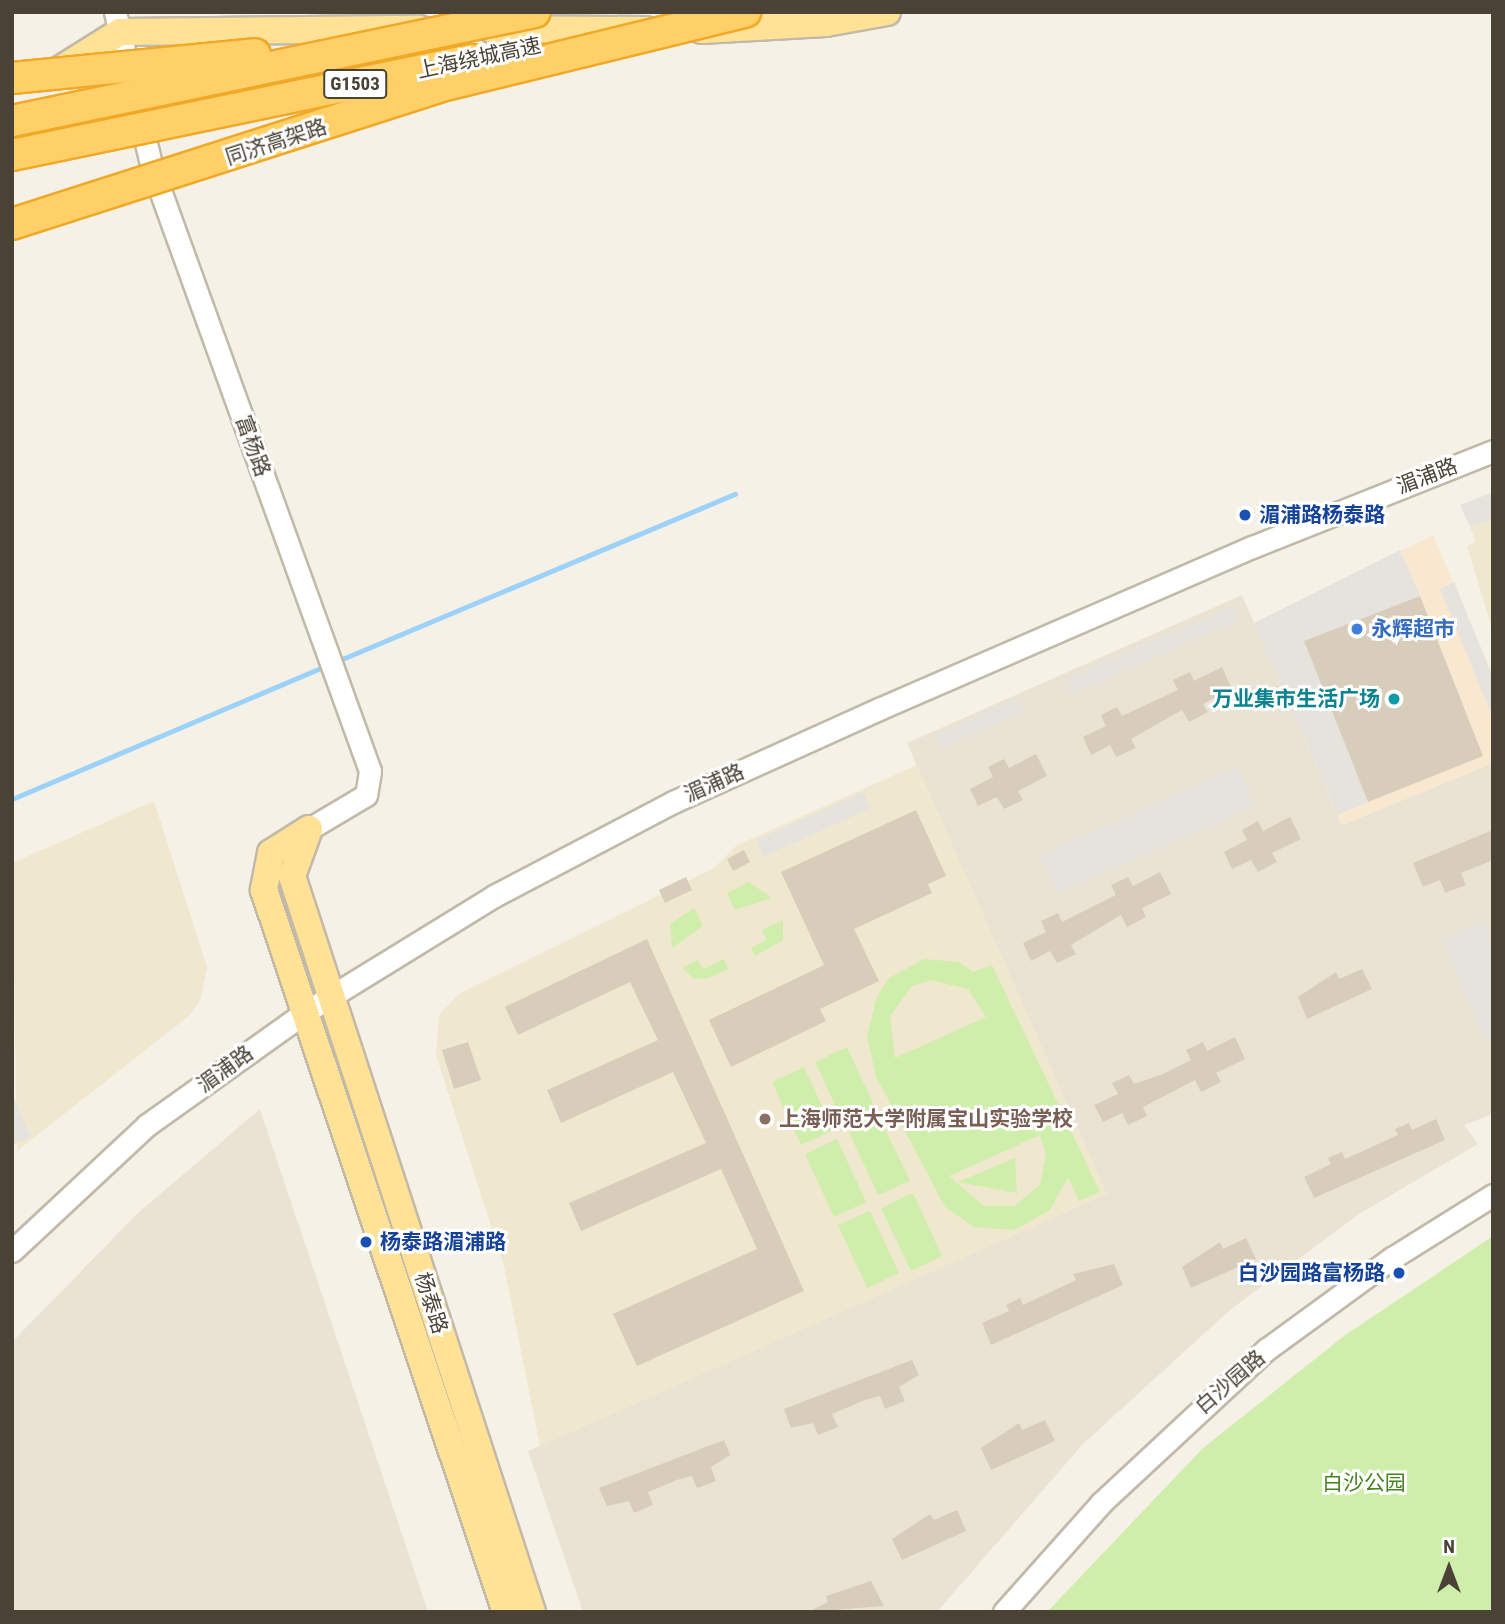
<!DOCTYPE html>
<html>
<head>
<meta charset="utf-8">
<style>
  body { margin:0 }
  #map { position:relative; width:1505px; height:1624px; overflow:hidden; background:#f5f1e7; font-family:"Roboto Condensed","Noto Sans SC",sans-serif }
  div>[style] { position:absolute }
  .residential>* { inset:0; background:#eae3d4 }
  .commercial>* { inset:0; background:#f9e8d0 }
  .education>* { inset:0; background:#f0e7cf }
  .green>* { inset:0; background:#cfeeab }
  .parking>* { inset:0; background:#e6e3df }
  .stream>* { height:5px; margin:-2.5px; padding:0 2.5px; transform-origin:2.5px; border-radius:2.5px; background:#9cd2f9 }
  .building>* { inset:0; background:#d8cdbb }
  .roads { filter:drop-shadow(2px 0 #c2b9a8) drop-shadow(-2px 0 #c2b9a8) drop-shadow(0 2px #c2b9a8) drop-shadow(0 -2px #c2b9a8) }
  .minor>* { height:21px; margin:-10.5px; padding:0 10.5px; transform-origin:10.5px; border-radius:10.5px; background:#fff }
  .major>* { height:26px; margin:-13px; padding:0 13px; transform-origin:13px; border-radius:13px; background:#ffe296 }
  .bridges { filter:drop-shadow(2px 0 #f0a826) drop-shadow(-2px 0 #f0a826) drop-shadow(0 2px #f0a826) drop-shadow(0 -2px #f0a826) }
  .highway-bridge>* { height:30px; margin:-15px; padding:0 15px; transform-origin:15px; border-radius:15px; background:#ffcf68 }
  .dots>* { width:19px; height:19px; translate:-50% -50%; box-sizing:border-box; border:4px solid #fff; border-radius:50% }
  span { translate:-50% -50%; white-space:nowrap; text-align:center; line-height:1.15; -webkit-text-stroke:6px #fff; paint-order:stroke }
  .shield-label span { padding:2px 5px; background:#fff; border:2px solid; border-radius:5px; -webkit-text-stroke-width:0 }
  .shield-label { font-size:19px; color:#494235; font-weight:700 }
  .street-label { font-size:21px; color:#494235 }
  .transit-label { font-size:21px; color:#164399; font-weight:700 }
  .left { translate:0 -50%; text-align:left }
  .right { translate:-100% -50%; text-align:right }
  .shop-label { font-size:21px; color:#366cbe; font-weight:700 }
  .culture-label { font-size:21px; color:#0d838f; font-weight:700 }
  .education-label { font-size:21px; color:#785e54; font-weight:700 }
  .park-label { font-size:21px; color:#458320 }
  .frame { position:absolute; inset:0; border:14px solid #494235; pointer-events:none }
  .north { position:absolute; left:1414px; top:1533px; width:70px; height:70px; -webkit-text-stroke:5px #fff; paint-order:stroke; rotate:0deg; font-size:19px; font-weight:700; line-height:28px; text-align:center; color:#494235 }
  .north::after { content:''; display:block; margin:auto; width:24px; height:32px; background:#494235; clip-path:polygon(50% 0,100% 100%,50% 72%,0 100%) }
</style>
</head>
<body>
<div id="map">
  <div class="residential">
    <i style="clip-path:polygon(1242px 595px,1342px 825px,1493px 763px,1493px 1114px,1464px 1125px,1478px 1144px,1359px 1214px,1230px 1310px,1083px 1444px,937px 1612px,583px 1612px,528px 1451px,1106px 1194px,907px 743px)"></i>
    <i style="clip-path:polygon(260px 1109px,428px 1612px,12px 1612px,12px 1342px,138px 1213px)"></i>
  </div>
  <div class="commercial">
    <i style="clip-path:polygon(1433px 535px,1493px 677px,1493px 763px,1342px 825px,1254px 623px)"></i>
  </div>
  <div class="education">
    <i style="clip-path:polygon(1493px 519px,1493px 632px,1467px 546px,1476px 542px,1470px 527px)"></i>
    <i style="clip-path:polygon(917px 765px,1107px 1194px,540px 1446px,504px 1266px,436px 1055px,439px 1015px,459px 994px,714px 868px,737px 845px)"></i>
    <i style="clip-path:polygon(154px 801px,207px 967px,201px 998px,190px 1015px,17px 1151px,12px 863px)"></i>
  </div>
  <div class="green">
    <i style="clip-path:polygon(749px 882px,772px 898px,735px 910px,727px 893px)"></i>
    <i style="clip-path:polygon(694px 908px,703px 926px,672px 948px,670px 924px)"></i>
    <i style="clip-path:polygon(783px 920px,783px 940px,755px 956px,751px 948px,767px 940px,762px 930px)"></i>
    <i style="clip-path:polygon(724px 959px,728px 969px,708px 978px,694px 979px,682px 968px,698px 960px,703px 969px)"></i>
    <i style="clip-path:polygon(evenodd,924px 959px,959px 962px,973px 972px,992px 965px,1100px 1192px,1079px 1201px,1068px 1177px,1050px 1210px,1014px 1230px,974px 1227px,945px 1207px,876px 1076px,867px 1037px,877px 996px,889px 978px,924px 959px,930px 980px,968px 989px,986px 1017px,895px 1058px,890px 1016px,912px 986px,930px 980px,924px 959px,1040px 1135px,1046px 1155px,1040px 1185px,1014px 1206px,984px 1206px,949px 1176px,1040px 1135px)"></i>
    <i style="clip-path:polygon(847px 1047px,876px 1110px,844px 1124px,815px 1062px)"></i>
    <i style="clip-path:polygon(804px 1067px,833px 1130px,801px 1145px,772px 1082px)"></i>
    <i style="clip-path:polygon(880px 1118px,910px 1181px,878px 1195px,849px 1132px)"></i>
    <i style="clip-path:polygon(837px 1139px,866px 1202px,834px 1217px,805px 1154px)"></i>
    <i style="clip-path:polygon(1015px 1158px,1017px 1193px,958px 1182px)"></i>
    <i style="clip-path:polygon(913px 1193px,942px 1256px,911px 1271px,881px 1208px)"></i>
    <i style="clip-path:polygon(870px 1211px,899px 1273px,867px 1288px,838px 1225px)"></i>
    <i style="clip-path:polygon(1493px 1236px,1493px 1612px,1047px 1612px,1203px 1448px,1344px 1336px)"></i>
  </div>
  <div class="parking">
    <i style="clip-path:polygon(1493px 492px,1493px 519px,1470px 527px,1460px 505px)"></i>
    <i style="clip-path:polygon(1400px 550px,1420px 596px,1304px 641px,1368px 802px,1338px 815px,1254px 623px)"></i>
    <i style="clip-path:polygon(1454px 582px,1493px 677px,1493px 718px,1440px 589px)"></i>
    <i style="clip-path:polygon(1232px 607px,1238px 621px,1070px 694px,1064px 680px)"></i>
    <i style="clip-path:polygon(1017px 699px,1023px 712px,943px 748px,936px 735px)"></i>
    <i style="clip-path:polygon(1238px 767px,1255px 806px,1057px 893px,1040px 855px)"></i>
    <i style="clip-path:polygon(863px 792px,871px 808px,763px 857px,756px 840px)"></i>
    <i style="clip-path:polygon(1483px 921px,1493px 943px,1493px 1036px,1485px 1040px,1442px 939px)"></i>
    <i style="clip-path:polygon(12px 1094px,31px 1137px,14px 1144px,12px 1140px)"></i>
  </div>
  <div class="stream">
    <i style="left:335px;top:662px;width:434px;rotate:-22.8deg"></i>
    <i style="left:12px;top:799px;width:341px;rotate:-23deg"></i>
  </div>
  <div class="building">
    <i style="clip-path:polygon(1420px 596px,1483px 756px,1368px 802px,1304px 641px)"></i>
    <i style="clip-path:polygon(1222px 667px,1232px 689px,1203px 704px,1208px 712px,1189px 722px,1182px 710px,1131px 739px,1136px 748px,1116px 757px,1110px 745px,1091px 755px,1083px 737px,1106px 726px,1101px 715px,1117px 707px,1122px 716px,1178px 690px,1173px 680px,1190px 672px,1194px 681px)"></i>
    <i style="clip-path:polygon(1036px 754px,1047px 776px,1018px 791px,1023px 800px,1004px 809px,997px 797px,978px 806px,970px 789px,993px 777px,988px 767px,1004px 759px,1009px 768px)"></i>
    <i style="clip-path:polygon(916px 810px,946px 876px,928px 884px,932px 893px,854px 929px,879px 981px,820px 1009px,826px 1021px,731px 1067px,709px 1020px,824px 965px,781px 872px)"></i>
    <i style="clip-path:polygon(1290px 817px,1301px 839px,1272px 853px,1277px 862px,1258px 872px,1251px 860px,1232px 869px,1224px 852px,1247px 840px,1242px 830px,1258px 821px,1263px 831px)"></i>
    <i style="clip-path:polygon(1493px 830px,1493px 860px,1461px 873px,1466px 885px,1445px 893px,1440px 880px,1423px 887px,1413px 863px)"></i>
    <i style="clip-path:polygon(744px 850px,750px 862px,733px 871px,727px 859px)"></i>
    <i style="clip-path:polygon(1160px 872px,1171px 894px,1142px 908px,1146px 917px,1127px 927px,1121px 915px,1071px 945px,1076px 954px,1057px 963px,1050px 951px,1031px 961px,1023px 943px,1046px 932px,1041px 921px,1058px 913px,1062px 922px,1116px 895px,1111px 885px,1128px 877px,1133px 886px)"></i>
    <i style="clip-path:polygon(686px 877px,692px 890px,665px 903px,659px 890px)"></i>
    <i style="clip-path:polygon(647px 939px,804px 1291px,637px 1366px,613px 1314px,757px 1249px,721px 1169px,581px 1231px,569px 1203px,706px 1143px,673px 1072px,561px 1123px,547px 1090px,658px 1040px,630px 982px,518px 1035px,505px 1007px)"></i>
    <i style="clip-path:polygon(1362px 969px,1372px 989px,1307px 1019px,1298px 997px,1336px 972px,1339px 979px)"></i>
    <i style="clip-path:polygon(1235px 1037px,1245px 1059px,1216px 1073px,1221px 1082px,1201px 1092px,1195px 1080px,1143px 1107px,1147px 1116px,1128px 1125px,1122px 1113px,1103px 1122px,1094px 1105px,1118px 1094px,1112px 1083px,1129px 1075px,1134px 1084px,1163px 1074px,1191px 1060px,1186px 1050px,1203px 1042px,1207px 1051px)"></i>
    <i style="clip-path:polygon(468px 1042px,481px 1080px,454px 1089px,442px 1050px)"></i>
    <i style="clip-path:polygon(1436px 1119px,1445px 1140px,1314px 1198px,1304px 1177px,1331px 1164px,1328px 1158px,1342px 1152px,1345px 1159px,1398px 1135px,1395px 1129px,1409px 1123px,1412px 1130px)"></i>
    <i style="clip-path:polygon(1246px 1238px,1256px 1259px,1191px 1288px,1182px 1267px,1220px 1242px,1223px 1249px)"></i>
    <i style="clip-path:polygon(1114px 1264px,1123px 1285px,991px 1345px,982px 1323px,1009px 1311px,1006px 1305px,1020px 1298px,1023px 1305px,1076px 1280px,1073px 1274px)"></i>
    <i style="clip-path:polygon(912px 1360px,919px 1375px,899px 1387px,905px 1401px,885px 1409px,880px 1396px,865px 1400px,832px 1414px,838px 1427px,818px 1435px,813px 1423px,791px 1428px,784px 1409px)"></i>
    <i style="clip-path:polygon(1045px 1420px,1055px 1441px,991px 1470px,981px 1448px,1019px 1423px,1022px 1430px)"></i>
    <i style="clip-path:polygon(724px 1440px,730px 1455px,711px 1467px,716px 1481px,697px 1488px,692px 1476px,677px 1480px,648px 1492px,653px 1505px,634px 1513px,629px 1501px,607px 1506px,599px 1488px)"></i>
    <i style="clip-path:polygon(957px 1510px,966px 1531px,902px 1560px,892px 1539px,930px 1514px,934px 1520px)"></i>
    <i style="clip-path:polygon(871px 1581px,884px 1606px,808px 1612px,828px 1602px,826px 1596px)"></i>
  </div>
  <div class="roads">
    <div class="minor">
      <i style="left:115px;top:12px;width:160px;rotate:76.7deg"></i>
      <i style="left:152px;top:168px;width:641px;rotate:70.12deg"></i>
      <i style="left:370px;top:771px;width:24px;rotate:99deg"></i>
      <i style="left:366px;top:795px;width:66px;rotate:149.2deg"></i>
      <i style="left:12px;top:1251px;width:185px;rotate:-43deg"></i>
      <i style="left:147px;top:1125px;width:193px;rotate:-35.5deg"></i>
      <i style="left:304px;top:1013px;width:223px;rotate:-31.6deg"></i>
      <i style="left:494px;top:896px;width:202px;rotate:-27.7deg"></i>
      <i style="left:673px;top:802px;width:226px;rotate:-24.3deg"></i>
      <i style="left:879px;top:709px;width:407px;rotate:-23.5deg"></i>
      <i style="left:1252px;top:547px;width:259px;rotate:-21.7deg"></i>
      <i style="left:1004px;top:1612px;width:146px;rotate:-48.3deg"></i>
      <i style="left:1101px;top:1503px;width:226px;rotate:-42.9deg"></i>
      <i style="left:1267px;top:1349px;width:155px;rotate:-36.1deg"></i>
      <i style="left:1392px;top:1258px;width:119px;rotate:-32deg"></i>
    </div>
    <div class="major">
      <i style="left:492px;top:29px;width:154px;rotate:0.4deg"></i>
      <i style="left:702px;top:30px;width:124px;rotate:-3.2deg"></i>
      <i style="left:826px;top:23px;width:62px;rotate:-10.2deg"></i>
      <i style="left:53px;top:74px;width:79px;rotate:-32.1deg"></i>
      <i style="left:120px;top:32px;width:299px;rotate:-0.6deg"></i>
      <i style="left:309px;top:829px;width:45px;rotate:147.7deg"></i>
      <i style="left:271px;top:853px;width:38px;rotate:101deg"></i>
      <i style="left:264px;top:890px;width:761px;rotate:71.47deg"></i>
      <i style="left:309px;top:829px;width:50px;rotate:109.9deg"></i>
      <i style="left:292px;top:876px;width:774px;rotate:71.94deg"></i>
    </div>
  </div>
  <div class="bridges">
    <div class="highway-bridge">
      <i style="left:12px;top:78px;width:244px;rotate:-5.6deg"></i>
      <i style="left:12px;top:121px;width:534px;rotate:-11.77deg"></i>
      <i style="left:12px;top:155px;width:469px;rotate:-11.7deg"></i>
      <i style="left:12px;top:224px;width:459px;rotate:-17.8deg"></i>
      <i style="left:449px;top:84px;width:305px;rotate:-13.7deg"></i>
    </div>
  </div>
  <div class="dots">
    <i style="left:1245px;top:515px;background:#1a4fb4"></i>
    <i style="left:1357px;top:629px;background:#3f7fe0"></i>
    <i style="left:1394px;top:699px;background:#0f9aa8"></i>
    <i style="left:765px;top:1119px;background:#8d6e63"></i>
    <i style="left:366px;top:1242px;background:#1a4fb4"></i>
    <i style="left:1399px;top:1273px;background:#1a4fb4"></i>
  </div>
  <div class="shield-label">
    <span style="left:355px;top:84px">G1503</span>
  </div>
  <div class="street-label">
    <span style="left:479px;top:58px;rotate:-12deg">上海绕城高速</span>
    <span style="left:276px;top:142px;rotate:-18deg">同济高架路</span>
    <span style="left:253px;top:446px;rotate:70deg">富杨路</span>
    <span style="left:1427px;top:476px;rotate:-21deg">湄浦路</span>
    <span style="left:714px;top:783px;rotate:-24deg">湄浦路</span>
    <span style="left:225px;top:1069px;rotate:-36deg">湄浦路</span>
    <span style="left:431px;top:1303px;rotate:72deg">杨泰路</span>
    <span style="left:1230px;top:1382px;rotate:-41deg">白沙园路</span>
  </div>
  <div class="transit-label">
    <span class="left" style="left:1259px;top:515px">湄浦路杨泰路</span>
    <span class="left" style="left:380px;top:1242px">杨泰路湄浦路</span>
    <span class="right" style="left:1385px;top:1273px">白沙园路富杨路</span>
  </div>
  <div class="shop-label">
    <span class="left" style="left:1371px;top:629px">永辉超市</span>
  </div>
  <div class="culture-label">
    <span class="right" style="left:1380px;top:699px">万业集市生活广场</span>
  </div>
  <div class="education-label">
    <span class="left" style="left:779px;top:1119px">上海师范大学附属宝山实验学校</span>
  </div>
  <div class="park-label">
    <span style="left:1364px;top:1483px">白沙公园</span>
  </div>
  <div class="frame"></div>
  <div class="north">N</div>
</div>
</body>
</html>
